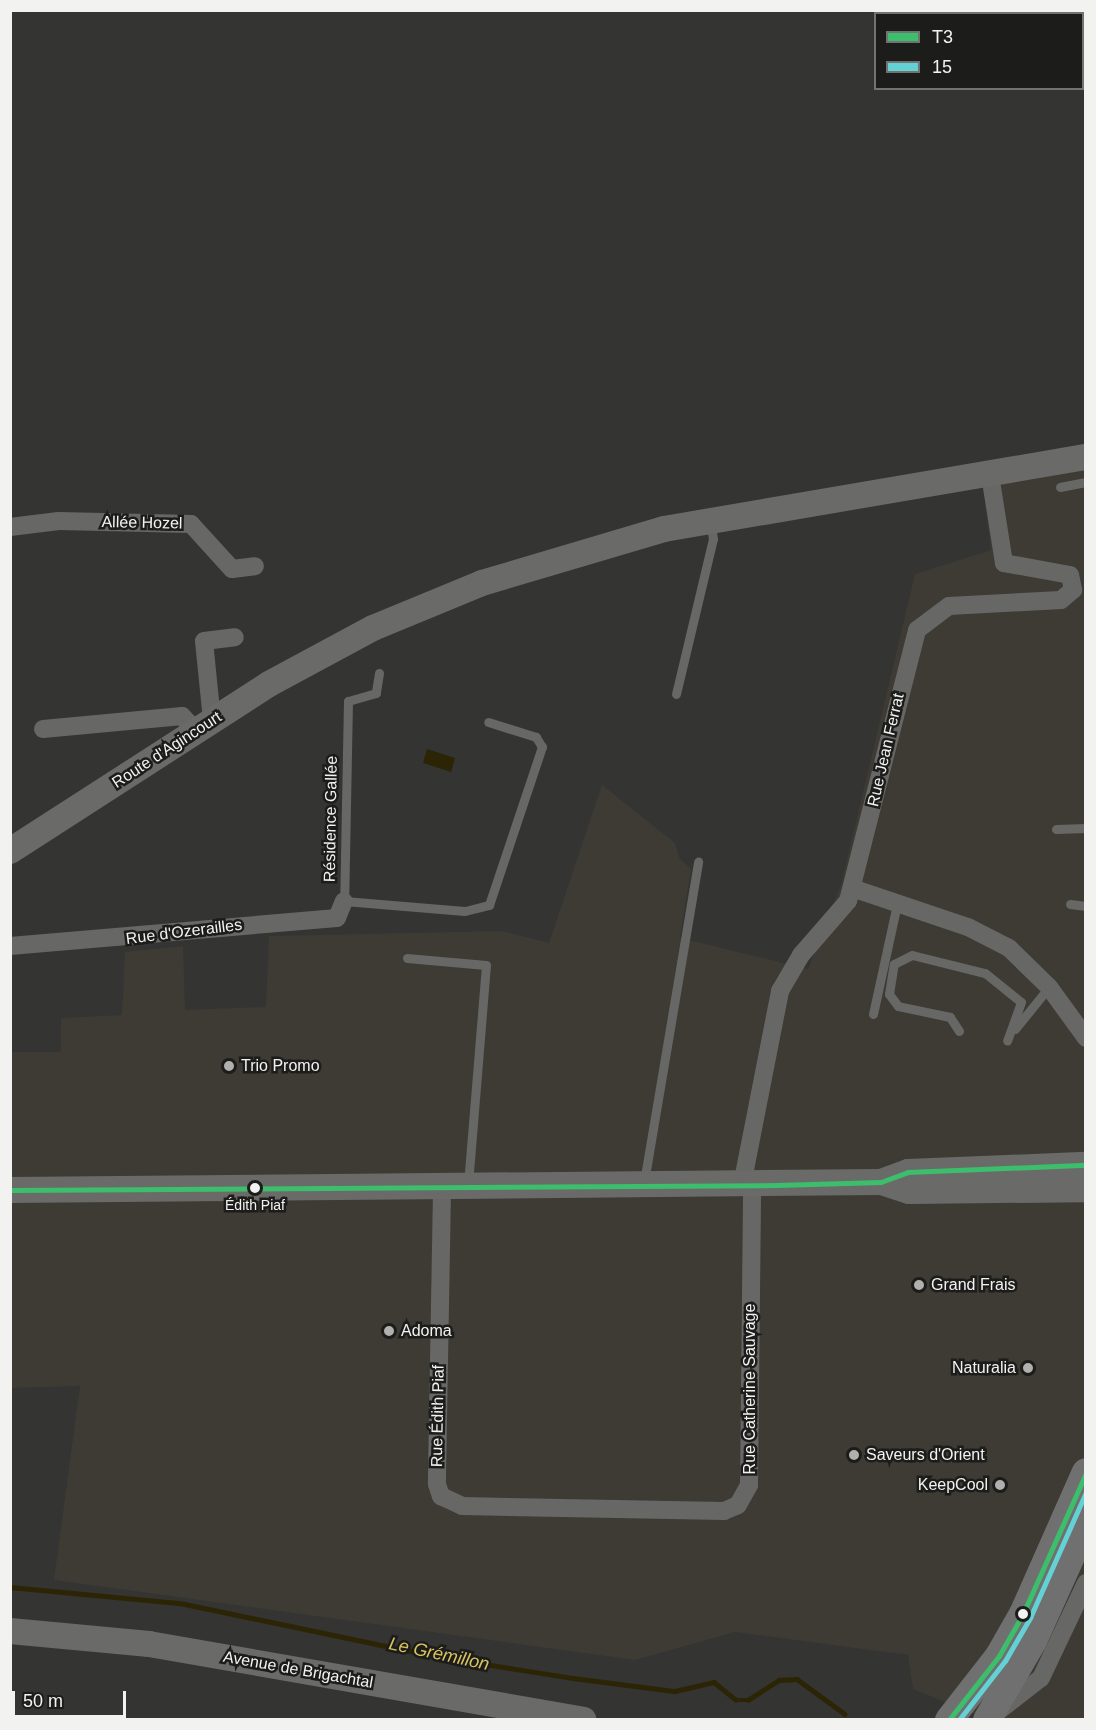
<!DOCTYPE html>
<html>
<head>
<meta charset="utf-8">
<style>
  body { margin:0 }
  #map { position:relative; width:1096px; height:1730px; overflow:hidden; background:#343433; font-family:Helvetica,sans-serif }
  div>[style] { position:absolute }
  .built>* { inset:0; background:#3d3b33 }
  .water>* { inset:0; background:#2c2505 }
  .stream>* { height:4.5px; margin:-2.25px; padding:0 2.25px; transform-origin:2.25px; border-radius:2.25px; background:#2c2505 }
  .lane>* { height:9px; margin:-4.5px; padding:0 4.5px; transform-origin:4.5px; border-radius:4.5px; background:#676766 }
  .street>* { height:18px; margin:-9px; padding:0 9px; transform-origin:9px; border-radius:9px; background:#676766 }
  .secondary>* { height:26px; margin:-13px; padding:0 13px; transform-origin:13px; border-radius:13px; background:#6a6a69 }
  .primary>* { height:28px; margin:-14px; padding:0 14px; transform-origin:14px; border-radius:14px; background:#707070 }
  .bus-1>* { height:4.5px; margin:-2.25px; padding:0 2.25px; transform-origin:2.25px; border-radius:2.25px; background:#3cbe6c }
  .bus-2>* { height:4.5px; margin:-2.25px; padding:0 2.25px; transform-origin:2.25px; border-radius:2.25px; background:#64d1d4 }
  .dots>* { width:16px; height:16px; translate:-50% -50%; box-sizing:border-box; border:3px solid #1c1c1b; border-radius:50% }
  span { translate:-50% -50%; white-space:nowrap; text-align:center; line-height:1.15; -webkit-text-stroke:5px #1c1c1b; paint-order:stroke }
  .bus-label { font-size:14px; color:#f2f2f0 }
  .street-label { font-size:16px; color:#f2f2f0 }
  .poi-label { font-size:16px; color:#f2f2f0 }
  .left { translate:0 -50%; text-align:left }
  .right { translate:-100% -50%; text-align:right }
  .water-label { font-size:18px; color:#d9c35f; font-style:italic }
  .frame { position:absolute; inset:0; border:12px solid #f2f2f0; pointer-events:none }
  .legend { position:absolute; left:874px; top:12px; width:210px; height:78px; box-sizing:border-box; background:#1c1c1b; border:2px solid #727270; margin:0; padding:8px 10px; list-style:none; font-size:18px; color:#f2f2f0 }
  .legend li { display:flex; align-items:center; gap:12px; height:30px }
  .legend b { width:30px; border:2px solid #727270 }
  .scale { position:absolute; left:12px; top:1691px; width:114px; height:27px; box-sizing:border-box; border:3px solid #f2f2f0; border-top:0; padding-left:8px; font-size:18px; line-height:21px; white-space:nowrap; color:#f2f2f0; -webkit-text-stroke:4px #1c1c1b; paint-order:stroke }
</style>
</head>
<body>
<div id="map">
  <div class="built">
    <i style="clip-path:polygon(1085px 468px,1085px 1719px,987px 1719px,913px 1689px,908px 1655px,735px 1632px,635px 1660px,54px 1580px,80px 1386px,11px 1388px,11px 1052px,61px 1052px,61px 1018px,122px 1015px,125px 952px,183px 946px,185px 1010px,266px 1007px,269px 936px,502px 931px,549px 943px,602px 785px,675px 843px,680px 859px,691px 869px,680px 938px,808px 969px,841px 885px,915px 574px,991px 550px,983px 487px)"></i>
  </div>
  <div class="water">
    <i style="clip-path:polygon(427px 749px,455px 758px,451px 772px,423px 763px)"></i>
  </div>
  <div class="stream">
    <i style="left:10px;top:1587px;width:171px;rotate:5.4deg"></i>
    <i style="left:180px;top:1603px;width:265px;rotate:11.8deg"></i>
    <i style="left:439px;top:1657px;width:136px;rotate:8.9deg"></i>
    <i style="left:573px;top:1678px;width:103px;rotate:7.3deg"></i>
    <i style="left:675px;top:1691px;width:40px;rotate:-13deg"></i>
    <i style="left:714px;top:1682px;width:28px;rotate:39deg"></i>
    <i style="left:736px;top:1700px;width:12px"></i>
    <i style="left:748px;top:1700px;width:37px;rotate:-33deg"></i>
    <i style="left:779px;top:1680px;width:18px;rotate:-3deg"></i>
    <i style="left:797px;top:1679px;width:59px;rotate:36.1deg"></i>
  </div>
  <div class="lane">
    <i style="left:1060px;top:487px;width:26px;rotate:-11deg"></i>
    <i style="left:379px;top:673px;width:20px;rotate:99deg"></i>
    <i style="left:376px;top:693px;width:29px;rotate:164deg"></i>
    <i style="left:348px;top:701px;width:200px;rotate:91.1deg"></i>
    <i style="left:344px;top:901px;width:121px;rotate:4.7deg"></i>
    <i style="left:465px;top:911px;width:25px;rotate:-14deg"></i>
    <i style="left:489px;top:905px;width:167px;rotate:-71.5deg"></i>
    <i style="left:542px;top:747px;width:12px;rotate:-121deg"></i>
    <i style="left:536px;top:737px;width:50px;rotate:-162.6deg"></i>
    <i style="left:676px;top:694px;width:159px;rotate:-76.6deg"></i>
    <i style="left:713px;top:539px;width:15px;rotate:-98deg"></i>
    <i style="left:1056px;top:829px;width:30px;rotate:-2deg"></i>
    <i style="left:1070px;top:904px;width:16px;rotate:7deg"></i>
    <i style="left:407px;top:958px;width:79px;rotate:5.1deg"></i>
    <i style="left:486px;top:965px;width:220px;rotate:94.7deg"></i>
    <i style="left:873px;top:1014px;width:113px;rotate:-77.7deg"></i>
    <i style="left:1015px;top:1029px;width:54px;rotate:-51deg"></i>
    <i style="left:959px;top:1031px;width:17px;rotate:-123deg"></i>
    <i style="left:950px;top:1017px;width:53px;rotate:-168.1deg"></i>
    <i style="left:898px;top:1006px;width:15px;rotate:-127deg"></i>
    <i style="left:889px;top:994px;width:30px;rotate:-81deg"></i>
    <i style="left:894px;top:964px;width:20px;rotate:-27deg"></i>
    <i style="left:912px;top:955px;width:75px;rotate:13.9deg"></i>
    <i style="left:985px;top:973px;width:46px;rotate:38.9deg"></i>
    <i style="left:1021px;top:1002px;width:41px;rotate:109.7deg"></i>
    <i style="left:644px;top:1182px;width:325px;rotate:-80.4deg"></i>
  </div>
  <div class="street">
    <i style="left:10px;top:527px;width:49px;rotate:-7deg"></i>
    <i style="left:59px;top:521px;width:132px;rotate:1.3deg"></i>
    <i style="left:191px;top:524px;width:61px;rotate:47.7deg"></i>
    <i style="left:232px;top:569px;width:23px;rotate:-7deg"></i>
    <i style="left:212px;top:720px;width:79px;rotate:-95.8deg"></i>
    <i style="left:204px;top:641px;width:31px;rotate:-7deg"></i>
    <i style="left:43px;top:729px;width:140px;rotate:-5.3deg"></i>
    <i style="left:182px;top:716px;width:21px;rotate:47deg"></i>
    <i style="left:852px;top:888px;width:122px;rotate:18.6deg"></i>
    <i style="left:968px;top:927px;width:46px;rotate:27.1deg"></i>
    <i style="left:1009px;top:948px;width:56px;rotate:44.3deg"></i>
    <i style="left:1049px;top:987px;width:63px;rotate:54deg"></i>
    <i style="left:10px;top:946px;width:328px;rotate:-4.9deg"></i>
    <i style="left:337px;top:918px;width:18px;rotate:-68deg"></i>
    <i style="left:742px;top:1185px;width:198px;rotate:-78.9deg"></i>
    <i style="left:780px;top:991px;width:42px;rotate:-59.7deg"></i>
    <i style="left:801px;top:955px;width:72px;rotate:-49deg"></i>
    <i style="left:848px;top:901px;width:280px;rotate:-75.7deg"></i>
    <i style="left:917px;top:630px;width:40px;rotate:-37deg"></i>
    <i style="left:949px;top:606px;width:112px;rotate:-3.1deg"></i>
    <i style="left:1061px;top:600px;width:16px;rotate:-40deg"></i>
    <i style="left:1073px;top:590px;width:15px;rotate:-101deg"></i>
    <i style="left:1070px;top:575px;width:67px;rotate:-169.7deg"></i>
    <i style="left:1004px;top:563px;width:89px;rotate:-99deg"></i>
    <i style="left:442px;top:1190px;width:294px;rotate:91deg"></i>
    <i style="left:437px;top:1484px;width:13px;rotate:72deg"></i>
    <i style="left:441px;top:1496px;width:23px;rotate:25deg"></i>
    <i style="left:462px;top:1506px;width:262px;rotate:1.1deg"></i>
    <i style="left:724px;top:1511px;width:15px;rotate:-23deg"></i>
    <i style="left:738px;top:1505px;width:23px;rotate:-61deg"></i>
    <i style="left:749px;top:1485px;width:300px;rotate:-89.4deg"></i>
    <i style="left:996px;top:1713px;width:57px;rotate:-37.9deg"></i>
    <i style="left:1041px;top:1678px;width:105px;rotate:-64.7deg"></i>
  </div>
  <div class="secondary">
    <i style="left:10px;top:851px;width:308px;rotate:-32.8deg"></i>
    <i style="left:269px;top:684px;width:118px;rotate:-28.3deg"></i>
    <i style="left:373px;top:628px;width:118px;rotate:-22.4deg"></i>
    <i style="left:482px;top:583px;width:190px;rotate:-16.5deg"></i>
    <i style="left:664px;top:529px;width:428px;rotate:-9.7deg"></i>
    <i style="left:881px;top:1182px;width:29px;rotate:-20deg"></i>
    <i style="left:908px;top:1172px;width:178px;rotate:-2.3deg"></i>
    <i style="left:10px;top:1190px;width:871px;rotate:-0.53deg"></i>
    <i style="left:881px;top:1182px;width:29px;rotate:18deg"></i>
    <i style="left:909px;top:1191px;width:177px;rotate:-0.6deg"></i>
    <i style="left:10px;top:1631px;width:140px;rotate:5.3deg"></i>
    <i style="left:149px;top:1644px;width:441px;rotate:9.9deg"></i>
  </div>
  <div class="primary">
    <i style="left:949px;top:1720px;width:81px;rotate:-52deg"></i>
    <i style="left:999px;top:1656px;width:48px;rotate:-60.3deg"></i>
    <i style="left:1023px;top:1614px;width:155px;rotate:-66.1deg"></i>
    <i style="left:987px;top:1720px;width:91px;rotate:-59.8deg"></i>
    <i style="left:1033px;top:1641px;width:129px;rotate:-65.8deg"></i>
  </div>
  <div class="bus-1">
    <i style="left:10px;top:1190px;width:767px;rotate:-0.37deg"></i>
    <i style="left:777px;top:1185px;width:104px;rotate:-1.7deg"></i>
    <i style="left:881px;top:1182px;width:29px;rotate:-20deg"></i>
    <i style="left:908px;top:1172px;width:178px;rotate:-2.3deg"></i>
    <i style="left:949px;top:1720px;width:81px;rotate:-52deg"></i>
    <i style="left:999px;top:1656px;width:48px;rotate:-60.3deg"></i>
    <i style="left:1023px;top:1614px;width:154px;rotate:-65.9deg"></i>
  </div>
  <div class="bus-2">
    <i style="left:959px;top:1720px;width:75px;rotate:-52.1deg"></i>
    <i style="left:1005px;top:1661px;width:50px;rotate:-59.8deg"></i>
    <i style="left:1030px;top:1618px;width:138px;rotate:-66deg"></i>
  </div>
  <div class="dots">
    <i style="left:229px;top:1066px;background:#b0b0ae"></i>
    <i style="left:255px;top:1188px;background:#f2f2f0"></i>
    <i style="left:919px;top:1285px;background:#b0b0ae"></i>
    <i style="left:389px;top:1331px;background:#b0b0ae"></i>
    <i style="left:1028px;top:1368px;background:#b0b0ae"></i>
    <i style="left:854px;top:1455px;background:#b0b0ae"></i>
    <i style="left:1000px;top:1485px;background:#b0b0ae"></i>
    <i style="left:1023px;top:1614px;background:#f2f2f0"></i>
  </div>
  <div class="bus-label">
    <span style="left:255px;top:1205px">Édith Piaf</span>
  </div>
  <div class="street-label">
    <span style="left:142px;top:523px;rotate:1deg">Allée Hozel</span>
    <span style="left:167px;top:750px;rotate:-33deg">Route d'Agincourt</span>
    <span style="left:886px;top:750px;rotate:-77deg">Rue Jean Ferrat</span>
    <span style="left:331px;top:819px;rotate:-89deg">Résidence Gallée</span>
    <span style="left:184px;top:932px;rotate:-7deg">Rue d'Ozerailles</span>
    <span style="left:750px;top:1389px;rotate:-90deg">Rue Catherine Sauvage</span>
    <span style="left:438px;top:1416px;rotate:-89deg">Rue Édith Piaf</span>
    <span style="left:298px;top:1670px;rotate:10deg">Avenue de Brigachtal</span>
  </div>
  <div class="poi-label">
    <span class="left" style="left:241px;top:1066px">Trio Promo</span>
    <span class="left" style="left:931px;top:1285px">Grand Frais</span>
    <span class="left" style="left:401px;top:1331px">Adoma</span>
    <span class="right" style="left:1016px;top:1368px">Naturalia</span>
    <span class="left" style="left:866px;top:1455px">Saveurs d'Orient</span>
    <span class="right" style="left:988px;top:1485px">KeepCool</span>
  </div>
  <div class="water-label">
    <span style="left:439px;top:1654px;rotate:12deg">Le Grémillon</span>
  </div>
  <div class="frame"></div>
  <ul class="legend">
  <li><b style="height:8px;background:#3cbe6c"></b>T3</li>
  <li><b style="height:8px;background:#64d1d4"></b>15</li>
  </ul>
  <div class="scale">50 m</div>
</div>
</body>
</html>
